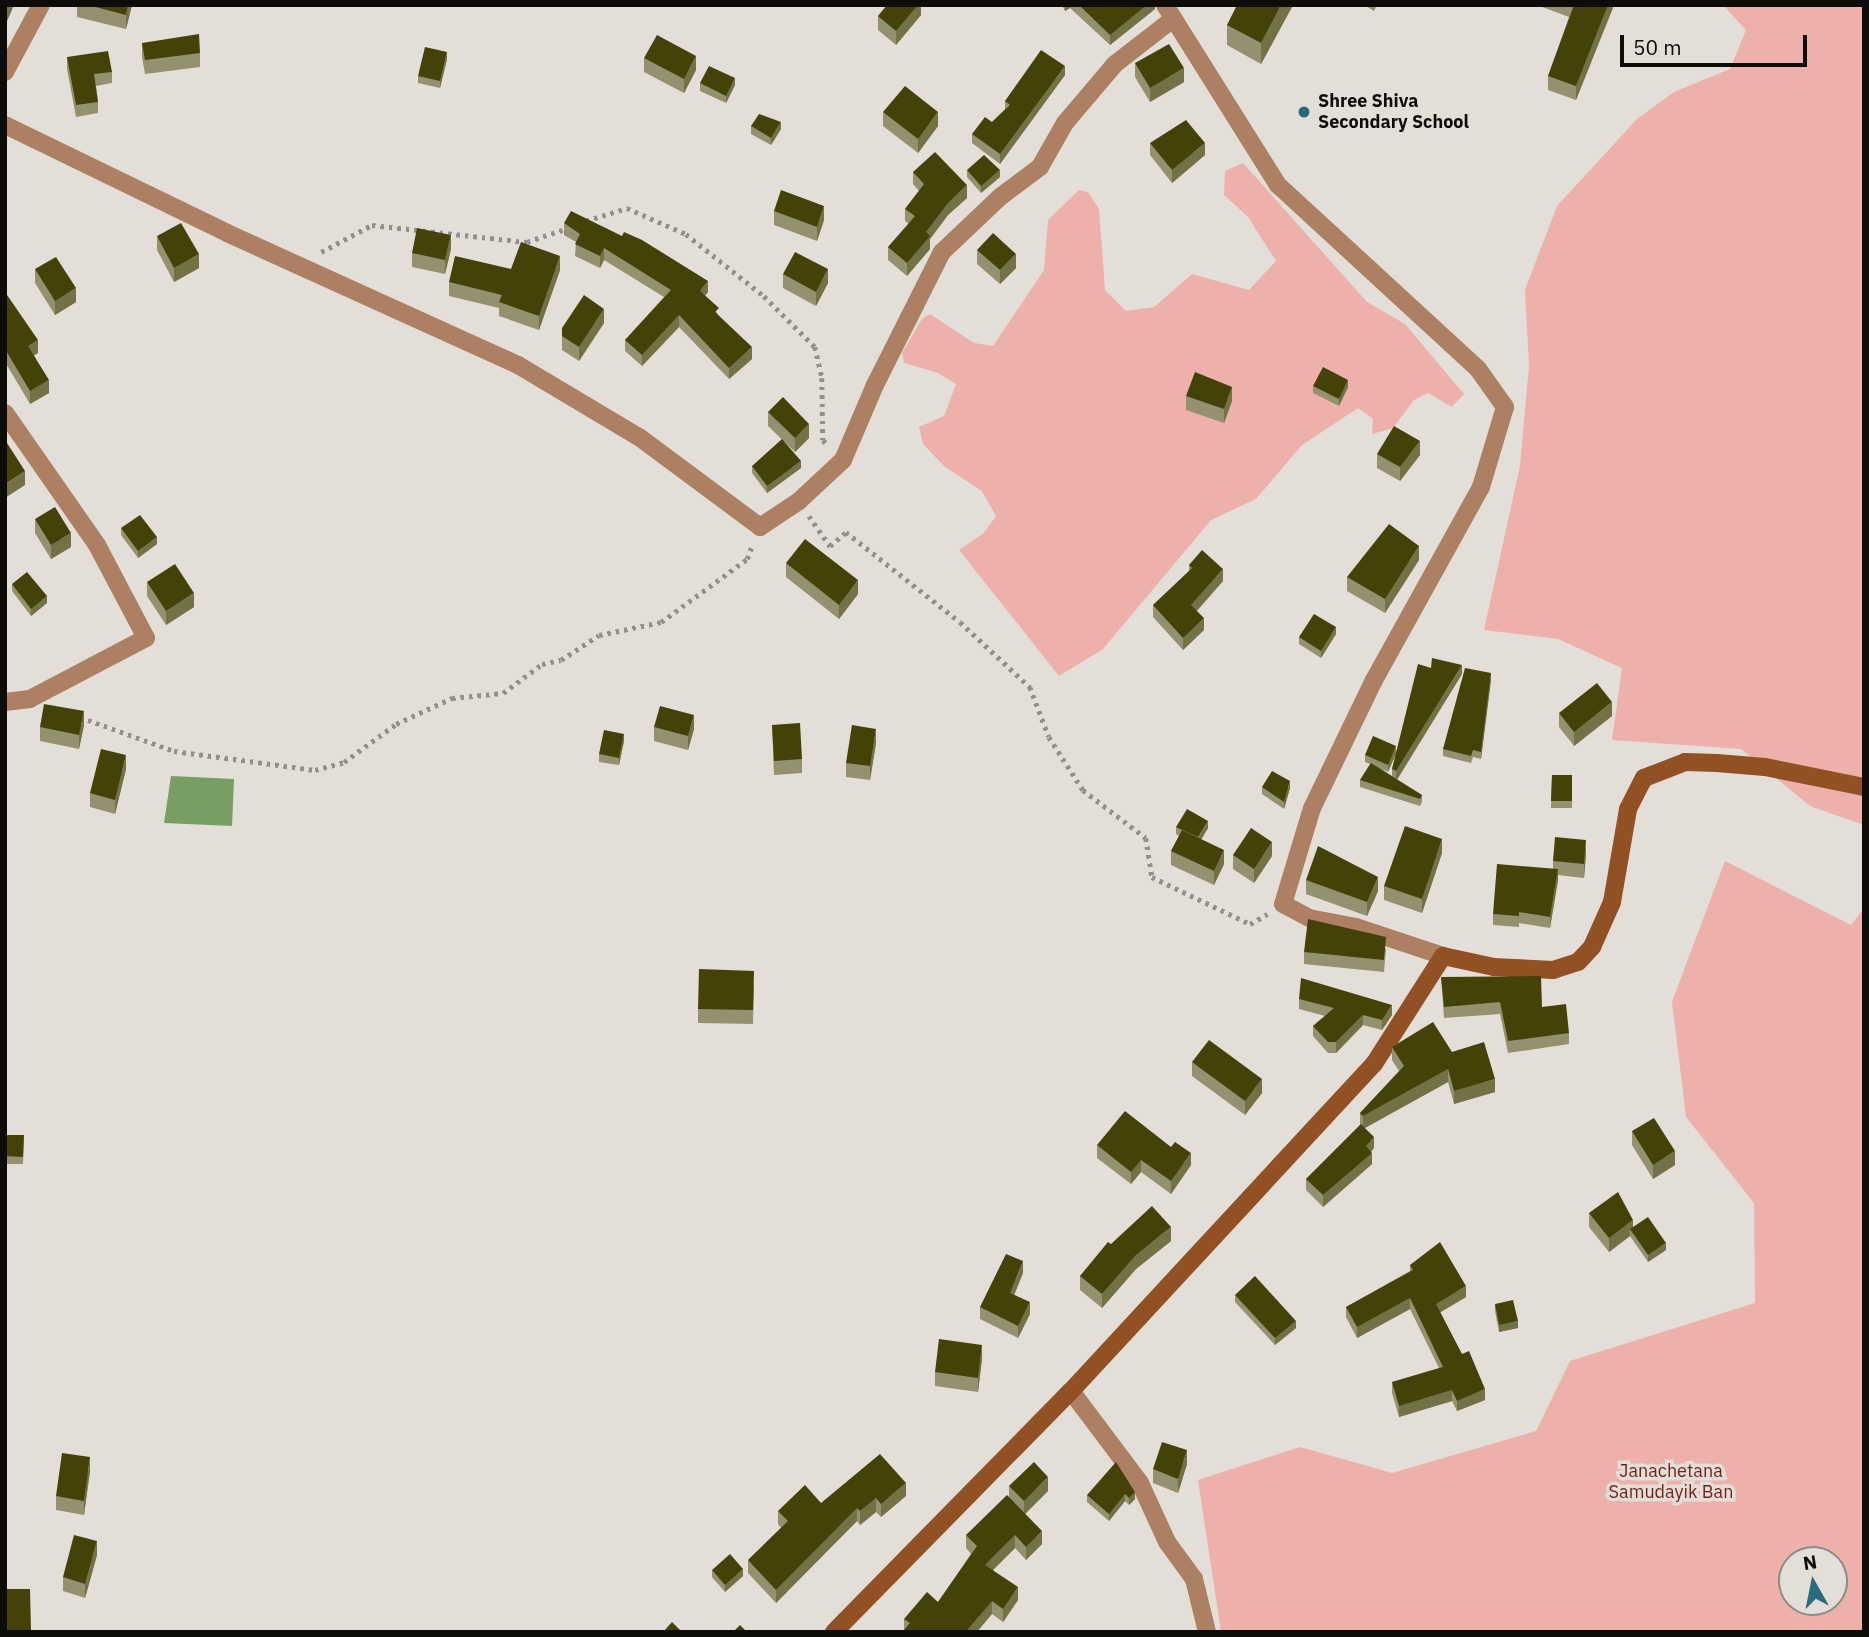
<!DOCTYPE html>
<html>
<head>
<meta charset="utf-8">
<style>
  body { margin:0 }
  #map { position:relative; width:1869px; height:1637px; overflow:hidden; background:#e3dfd8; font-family:"IBM Plex Sans",sans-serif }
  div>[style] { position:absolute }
  .green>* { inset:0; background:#edb0aa }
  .water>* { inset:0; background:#789e64 }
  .path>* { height:4.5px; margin-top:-2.25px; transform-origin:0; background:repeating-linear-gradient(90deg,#93908b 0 3.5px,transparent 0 8.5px) }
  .street>* { height:18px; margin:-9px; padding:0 9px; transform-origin:9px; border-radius:9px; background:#ad8064 }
  .secondary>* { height:18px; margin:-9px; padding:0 9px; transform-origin:9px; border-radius:9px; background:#915124 }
  .wall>* { inset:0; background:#949070 }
  .shaded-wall>* { inset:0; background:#747147 }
  .building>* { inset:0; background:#444209 }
  .dots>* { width:19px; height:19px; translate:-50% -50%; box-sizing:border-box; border:4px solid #e3dfd8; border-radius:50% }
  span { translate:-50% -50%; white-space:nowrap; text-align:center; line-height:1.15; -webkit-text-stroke:7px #e3dfd8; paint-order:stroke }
  .poi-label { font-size:18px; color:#0d0c09; font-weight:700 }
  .left { translate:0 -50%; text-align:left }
  .park-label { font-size:18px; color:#761d1c }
  .frame { position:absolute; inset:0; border:7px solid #0d0c09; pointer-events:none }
  .north { position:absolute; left:1778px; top:1546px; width:70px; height:70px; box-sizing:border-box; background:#e3dfd8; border:2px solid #8d8b85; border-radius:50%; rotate:351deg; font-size:19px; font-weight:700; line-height:28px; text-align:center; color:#0d0c09 }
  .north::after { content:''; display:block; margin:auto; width:24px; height:32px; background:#286c7d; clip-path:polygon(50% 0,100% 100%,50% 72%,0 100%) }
  .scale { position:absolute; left:1620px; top:35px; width:187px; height:32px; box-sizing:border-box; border:4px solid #0d0c09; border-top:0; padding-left:9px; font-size:21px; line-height:24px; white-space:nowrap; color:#0d0c09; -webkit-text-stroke:5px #e3dfd8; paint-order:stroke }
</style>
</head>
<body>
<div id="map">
  <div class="green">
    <i style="clip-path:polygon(1723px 5px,1864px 5px,1864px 825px,1810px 806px,1741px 749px,1612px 740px,1622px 668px,1558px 639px,1484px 630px,1520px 466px,1529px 366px,1525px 290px,1557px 206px,1637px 119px,1674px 92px,1730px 69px,1746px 30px)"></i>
    <i style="clip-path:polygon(1243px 163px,1367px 302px,1405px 324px,1464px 394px,1452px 407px,1428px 393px,1414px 400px,1393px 428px,1372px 434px,1373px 419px,1358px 408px,1302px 445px,1256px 499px,1211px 520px,1103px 649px,1059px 676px,959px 550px,984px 533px,996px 516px,982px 491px,945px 467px,923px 444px,919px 427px,944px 416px,956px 384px,938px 373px,904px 363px,902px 353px,922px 319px,930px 314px,974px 343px,993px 346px,1044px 270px,1048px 220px,1079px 190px,1088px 192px,1099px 209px,1105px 290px,1126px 311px,1154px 307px,1192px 274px,1249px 290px,1276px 261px,1248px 217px,1224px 195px,1225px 171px)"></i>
    <i style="clip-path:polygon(evenodd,1725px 861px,1851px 925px,1864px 908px,1864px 1632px,1221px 1632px,1198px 1480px,1300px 1447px,1392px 1473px,1536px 1431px,1570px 1361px,1755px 1303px,1754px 1203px,1686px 1117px,1672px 1002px,1725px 861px,1792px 1560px,1834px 1560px,1834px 1602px,1792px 1602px,1792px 1560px)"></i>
  </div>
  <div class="water">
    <i style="clip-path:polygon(171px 776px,234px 779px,232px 826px,164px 823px)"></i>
  </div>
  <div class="path">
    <i style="left:586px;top:221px;width:43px;rotate:-17.6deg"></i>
    <i style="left:627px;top:208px;width:64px;rotate:23.8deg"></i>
    <i style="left:686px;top:234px;width:100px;rotate:38.5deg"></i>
    <i style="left:764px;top:296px;width:72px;rotate:45deg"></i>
    <i style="left:815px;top:347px;width:32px;rotate:77deg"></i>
    <i style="left:822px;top:378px;width:62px;rotate:89.1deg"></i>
    <i style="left:823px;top:440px;width:7px;rotate:45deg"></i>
    <i style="left:321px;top:252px;width:58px;rotate:-27.9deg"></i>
    <i style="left:372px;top:225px;width:156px;rotate:6.3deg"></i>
    <i style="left:527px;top:242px;width:43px;rotate:-18.9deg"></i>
    <i style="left:809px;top:516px;width:37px;rotate:55deg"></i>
    <i style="left:830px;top:546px;width:21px;rotate:-41deg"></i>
    <i style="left:846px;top:532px;width:145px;rotate:38.3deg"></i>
    <i style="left:960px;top:622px;width:96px;rotate:42.9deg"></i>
    <i style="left:1030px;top:687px;width:53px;rotate:69.2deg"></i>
    <i style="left:1049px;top:737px;width:63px;rotate:57.3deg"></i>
    <i style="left:1083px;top:790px;width:79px;rotate:37.3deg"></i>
    <i style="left:1146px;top:838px;width:39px;rotate:81deg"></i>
    <i style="left:1152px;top:877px;width:109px;rotate:25.6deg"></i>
    <i style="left:1250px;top:924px;width:20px;rotate:-30deg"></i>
    <i style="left:80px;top:717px;width:100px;rotate:19.9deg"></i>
    <i style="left:174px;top:751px;width:142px;rotate:7.7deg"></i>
    <i style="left:315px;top:770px;width:30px;rotate:-15deg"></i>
    <i style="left:344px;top:762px;width:64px;rotate:-36.2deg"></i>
    <i style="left:396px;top:724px;width:62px;rotate:-24.9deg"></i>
    <i style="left:452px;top:698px;width:51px;rotate:-5.6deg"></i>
    <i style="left:503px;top:693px;width:49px;rotate:-36.6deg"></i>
    <i style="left:542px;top:664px;width:19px;rotate:-12deg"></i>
    <i style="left:561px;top:660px;width:45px;rotate:-33.3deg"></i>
    <i style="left:599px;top:635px;width:63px;rotate:-11.8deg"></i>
    <i style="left:661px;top:622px;width:107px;rotate:-36.2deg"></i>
    <i style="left:747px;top:559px;width:14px;rotate:-69deg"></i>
  </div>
  <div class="street">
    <i style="left:1165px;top:5px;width:213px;rotate:57.9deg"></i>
    <i style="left:1278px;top:185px;width:272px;rotate:42.6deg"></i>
    <i style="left:1478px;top:369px;width:47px;rotate:54.6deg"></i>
    <i style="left:1505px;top:407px;width:84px;rotate:106.7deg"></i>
    <i style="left:1481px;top:487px;width:221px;rotate:119deg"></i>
    <i style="left:1374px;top:680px;width:142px;rotate:115.8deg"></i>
    <i style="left:1312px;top:808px;width:100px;rotate:106.8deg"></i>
    <i style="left:1283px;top:904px;width:30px;rotate:28deg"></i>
    <i style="left:1309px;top:918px;width:48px;rotate:10.8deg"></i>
    <i style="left:1356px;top:927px;width:92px;rotate:18.4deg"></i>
    <i style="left:5px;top:72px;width:76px;rotate:-61.8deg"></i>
    <i style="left:5px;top:125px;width:247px;rotate:25.9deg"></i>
    <i style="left:227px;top:233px;width:320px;rotate:24.4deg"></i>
    <i style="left:518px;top:365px;width:141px;rotate:30.8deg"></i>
    <i style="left:639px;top:437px;width:151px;rotate:36.6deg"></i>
    <i style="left:760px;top:527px;width:47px;rotate:-33.7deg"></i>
    <i style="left:799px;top:501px;width:60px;rotate:-43deg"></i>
    <i style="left:843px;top:460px;width:82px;rotate:-66.9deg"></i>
    <i style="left:875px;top:385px;width:149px;rotate:-63.3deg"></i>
    <i style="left:942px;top:252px;width:80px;rotate:-43.5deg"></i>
    <i style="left:1000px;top:197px;width:50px;rotate:-36.9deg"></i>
    <i style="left:1040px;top:167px;width:51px;rotate:-60.4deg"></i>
    <i style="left:1065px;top:123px;width:77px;rotate:-49.7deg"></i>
    <i style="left:1115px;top:64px;width:73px;rotate:-37.8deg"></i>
    <i style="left:5px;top:413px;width:161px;rotate:55.1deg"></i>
    <i style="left:97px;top:545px;width:105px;rotate:62.2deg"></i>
    <i style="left:146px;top:638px;width:131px;rotate:152.3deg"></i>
    <i style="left:30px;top:699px;width:25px;rotate:173deg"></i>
    <i style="left:1071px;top:1391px;width:115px;rotate:53.1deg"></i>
    <i style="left:1140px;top:1483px;width:65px;rotate:65.4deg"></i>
    <i style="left:1167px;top:1542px;width:46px;rotate:53.9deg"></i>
    <i style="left:1194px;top:1579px;width:55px;rotate:76.2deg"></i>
  </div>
  <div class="secondary">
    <i style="left:834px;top:1632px;width:338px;rotate:-45.5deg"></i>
    <i style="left:1071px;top:1391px;width:446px;rotate:-47.2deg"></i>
    <i style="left:1374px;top:1064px;width:128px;rotate:-57.4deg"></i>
    <i style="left:1443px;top:956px;width:52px;rotate:12.2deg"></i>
    <i style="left:1494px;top:967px;width:59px;rotate:2.9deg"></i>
    <i style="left:1553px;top:970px;width:26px;rotate:-18deg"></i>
    <i style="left:1578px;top:962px;width:21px;rotate:-47deg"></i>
    <i style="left:1592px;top:947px;width:49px;rotate:-66deg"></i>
    <i style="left:1612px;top:902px;width:94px;rotate:-80.2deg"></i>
    <i style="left:1628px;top:809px;width:35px;rotate:-63deg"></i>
    <i style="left:1644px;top:778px;width:44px;rotate:-21.3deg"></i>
    <i style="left:1685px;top:762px;width:32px;rotate:2deg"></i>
    <i style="left:1717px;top:763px;width:48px;rotate:4.8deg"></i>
    <i style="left:1765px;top:767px;width:101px;rotate:11.4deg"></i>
  </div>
  <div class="wall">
    <i style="clip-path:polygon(5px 5px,14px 5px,7px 21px,5px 21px)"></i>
    <i style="clip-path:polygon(77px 5px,132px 5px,126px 29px,77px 17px)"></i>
    <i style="clip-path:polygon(921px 5px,921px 15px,896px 45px,878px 30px,878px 16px)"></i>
    <i style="clip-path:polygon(1062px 5px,1155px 5px,1155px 9px,1110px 45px,1070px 8px,1065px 11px)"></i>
    <i style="clip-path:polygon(1293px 5px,1261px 64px,1227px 45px,1227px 25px)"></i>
    <i style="clip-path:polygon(1364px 5px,1377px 5px,1374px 11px)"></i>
    <i style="clip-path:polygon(1537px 5px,1613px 5px,1576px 100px,1548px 90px,1548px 76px,1569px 17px)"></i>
    <i style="clip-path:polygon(142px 43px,200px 53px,200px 67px,145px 74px,142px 57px)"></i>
    <i style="clip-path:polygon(67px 57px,112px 72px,112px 83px,96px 86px,98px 102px,98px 113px,76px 117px,67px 69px)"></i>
    <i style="clip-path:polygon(644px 58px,696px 70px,684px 93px,644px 72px)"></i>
    <i style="clip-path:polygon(447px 59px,440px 88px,418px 83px,418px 76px)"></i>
    <i style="clip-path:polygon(1135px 63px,1184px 82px,1150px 102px,1135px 77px)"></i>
    <i style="clip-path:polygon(1065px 75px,1000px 164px,972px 143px,972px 134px,992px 122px,1005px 109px,1005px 101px)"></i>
    <i style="clip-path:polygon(700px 83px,735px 85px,726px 103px,700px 91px)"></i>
    <i style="clip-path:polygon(883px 112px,938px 126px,918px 153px,883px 126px)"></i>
    <i style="clip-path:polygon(751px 126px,781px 129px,771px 145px,751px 134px)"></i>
    <i style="clip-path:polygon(1150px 143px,1205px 155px,1172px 183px,1150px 155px)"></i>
    <i style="clip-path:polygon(967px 170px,1000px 177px,981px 193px,967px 177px)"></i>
    <i style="clip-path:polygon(913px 172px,967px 198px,948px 215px,930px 239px,930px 249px,907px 276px,888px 260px,888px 247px,909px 224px,905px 221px,905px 209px,919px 191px,913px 184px)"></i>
    <i style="clip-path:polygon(774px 211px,824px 220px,817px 241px,774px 225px)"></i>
    <i style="clip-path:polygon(564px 223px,708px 292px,705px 295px,719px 316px,752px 359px,729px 379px,679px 327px,642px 366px,625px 351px,625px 340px,664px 297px,604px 260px,600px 268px,575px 256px,576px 242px,564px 235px)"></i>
    <i style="clip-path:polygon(157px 236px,199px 268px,174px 282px,157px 250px)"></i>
    <i style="clip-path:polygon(451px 249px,445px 274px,412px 267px,412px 253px)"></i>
    <i style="clip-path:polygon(977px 250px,1016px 268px,1000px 284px,977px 264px)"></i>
    <i style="clip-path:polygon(35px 269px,76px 302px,55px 315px,35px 283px)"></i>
    <i style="clip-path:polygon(511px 269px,560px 270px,539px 330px,499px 316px,499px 308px,449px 296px,449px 282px)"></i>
    <i style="clip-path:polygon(783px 274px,828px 283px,816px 306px,783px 288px)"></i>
    <i style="clip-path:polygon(5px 292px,38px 353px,34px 355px,49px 393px,30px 404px,5px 362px)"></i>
    <i style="clip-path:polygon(604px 323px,579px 361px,562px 350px,562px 328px)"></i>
    <i style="clip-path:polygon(1313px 386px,1348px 387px,1339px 406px,1313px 393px)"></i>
    <i style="clip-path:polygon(1186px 396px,1232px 401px,1224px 423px,1186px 410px)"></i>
    <i style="clip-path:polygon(768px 412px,809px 438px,795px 452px,768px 426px)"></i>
    <i style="clip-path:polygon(1377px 454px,1420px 455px,1400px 481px,1377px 468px)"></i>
    <i style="clip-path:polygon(752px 466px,801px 468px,767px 493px,752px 473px)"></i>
    <i style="clip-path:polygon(35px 519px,71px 547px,51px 559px,35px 533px)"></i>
    <i style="clip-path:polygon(121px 528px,157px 544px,138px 558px,121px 535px)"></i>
    <i style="clip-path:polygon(1419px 560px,1385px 613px,1347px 591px,1347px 577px)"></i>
    <i style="clip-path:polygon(786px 563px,858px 594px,839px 619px,786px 577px)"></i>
    <i style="clip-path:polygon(1189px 565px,1223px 581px,1197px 611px,1204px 630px,1183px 650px,1153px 617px,1153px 605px,1189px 572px)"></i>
    <i style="clip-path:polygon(147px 582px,194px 607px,166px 625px,147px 596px)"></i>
    <i style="clip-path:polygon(12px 584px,47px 603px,31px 616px,12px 591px)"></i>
    <i style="clip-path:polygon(1336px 634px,1321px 658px,1299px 644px,1299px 637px)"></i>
    <i style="clip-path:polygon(evenodd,1462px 674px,1397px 780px,1422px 795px,1422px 802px,1420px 806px,1360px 787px,1360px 780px,1370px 764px,1365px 762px,1365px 755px,1396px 752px,1462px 674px,1396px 754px,1392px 769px,1392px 776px,1381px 769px,1388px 772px,1396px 754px)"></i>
    <i style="clip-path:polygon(1491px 680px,1481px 759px,1473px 757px,1471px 763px,1443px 756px,1443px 749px)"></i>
    <i style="clip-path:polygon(1559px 713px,1612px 716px,1574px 746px,1559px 727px)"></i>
    <i style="clip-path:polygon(84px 725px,79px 749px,40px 741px,40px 727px)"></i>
    <i style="clip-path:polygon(772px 725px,802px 759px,802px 773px,774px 775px)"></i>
    <i style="clip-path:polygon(654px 727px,694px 729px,688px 750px,654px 741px)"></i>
    <i style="clip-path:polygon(624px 741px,619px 765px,599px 762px,599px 754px)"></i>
    <i style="clip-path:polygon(876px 743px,870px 780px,846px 777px,846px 763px)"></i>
    <i style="clip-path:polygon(126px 769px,115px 814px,90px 807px,90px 793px)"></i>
    <i style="clip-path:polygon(1552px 775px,1572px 775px,1572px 808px,1551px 808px)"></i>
    <i style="clip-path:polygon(1262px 787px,1290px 788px,1284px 809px,1262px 794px)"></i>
    <i style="clip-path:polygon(1176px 827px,1208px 828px,1201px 839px,1224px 864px,1214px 885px,1171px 865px,1171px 851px,1179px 836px,1176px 834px)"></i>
    <i style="clip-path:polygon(1442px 853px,1422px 913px,1384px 900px,1384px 886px)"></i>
    <i style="clip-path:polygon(1586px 854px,1584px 878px,1558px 875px,1550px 928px,1519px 923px,1519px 927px,1493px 925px,1493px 914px,1553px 869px,1553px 861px)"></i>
    <i style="clip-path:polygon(1233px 855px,1272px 856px,1254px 883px,1233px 869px)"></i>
    <i style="clip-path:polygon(1306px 880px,1378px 891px,1367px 916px,1306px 894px)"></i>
    <i style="clip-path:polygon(1386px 949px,1384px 972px,1304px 964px,1304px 952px)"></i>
    <i style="clip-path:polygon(1441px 977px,1542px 1007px,1569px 1033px,1569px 1044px,1508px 1053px,1500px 1014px,1444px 1018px)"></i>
    <i style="clip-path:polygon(754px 985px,753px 1024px,698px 1023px,698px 1009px)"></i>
    <i style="clip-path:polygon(1299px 999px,1392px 1015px,1382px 1030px,1363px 1025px,1336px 1053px,1328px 1053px,1313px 1036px,1313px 1026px,1325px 1016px,1299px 1009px)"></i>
    <i style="clip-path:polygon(1392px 1047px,1452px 1052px,1495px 1092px,1454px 1104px,1448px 1082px,1365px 1128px,1374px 1148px,1371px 1152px,1372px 1164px,1323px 1207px,1306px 1190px,1306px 1179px,1360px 1125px,1360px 1113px,1399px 1071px,1392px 1060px)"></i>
    <i style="clip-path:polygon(1192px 1062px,1262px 1093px,1245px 1115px,1192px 1076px)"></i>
    <i style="clip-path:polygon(1632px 1131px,1675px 1165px,1653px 1179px,1632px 1145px)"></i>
    <i style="clip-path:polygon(5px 1135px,24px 1135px,23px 1164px,5px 1164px)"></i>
    <i style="clip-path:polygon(1097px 1145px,1191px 1165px,1171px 1194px,1141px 1172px,1131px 1184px,1097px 1158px)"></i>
    <i style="clip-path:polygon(1589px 1213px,1633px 1227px,1666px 1250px,1648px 1262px,1630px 1236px,1609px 1252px,1589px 1227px)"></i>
    <i style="clip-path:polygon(1171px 1241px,1136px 1269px,1102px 1308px,1080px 1290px,1080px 1276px,1111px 1244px)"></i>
    <i style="clip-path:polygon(1410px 1265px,1466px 1297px,1440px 1312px,1485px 1400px,1457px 1411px,1452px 1401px,1399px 1417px,1392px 1393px,1392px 1382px,1439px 1368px,1410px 1309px,1357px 1338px,1346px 1317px,1346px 1307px,1410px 1271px)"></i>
    <i style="clip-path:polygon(1023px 1273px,1014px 1295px,1030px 1314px,1018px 1338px,980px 1319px,980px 1307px)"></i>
    <i style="clip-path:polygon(1235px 1295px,1296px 1328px,1275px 1345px,1235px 1302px)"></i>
    <i style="clip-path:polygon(1495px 1304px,1518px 1328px,1499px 1332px,1495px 1311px)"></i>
    <i style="clip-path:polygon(982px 1359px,978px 1392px,935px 1386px,935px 1372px)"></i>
    <i style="clip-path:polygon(1187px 1464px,1178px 1493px,1153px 1483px,1153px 1469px)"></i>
    <i style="clip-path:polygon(90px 1471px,84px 1515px,56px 1510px,56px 1496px)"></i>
    <i style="clip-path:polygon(1009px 1486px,1048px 1491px,1025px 1514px,1042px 1544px,1026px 1560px,1015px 1548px,993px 1570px,1018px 1600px,1003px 1622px,992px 1614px,904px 1629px,904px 1619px,938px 1602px,971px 1554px,966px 1548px,966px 1535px,1009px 1498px)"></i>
    <i style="clip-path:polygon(1135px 1492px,1135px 1499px,1129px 1505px,1125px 1501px,1109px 1521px,1087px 1502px,1087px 1495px)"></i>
    <i style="clip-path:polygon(906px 1496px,881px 1517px,876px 1512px,860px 1525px,857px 1521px,776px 1603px,748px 1573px,748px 1560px,781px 1528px,778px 1524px,778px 1511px,821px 1503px)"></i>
    <i style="clip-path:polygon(97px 1555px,85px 1598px,63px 1591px,63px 1577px)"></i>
    <i style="clip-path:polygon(712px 1570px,743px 1576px,725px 1592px,712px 1577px)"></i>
  </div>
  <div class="shaded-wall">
    <i style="clip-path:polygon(8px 5px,14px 5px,7px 21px,7px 7px)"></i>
    <i style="clip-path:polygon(128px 5px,132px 5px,126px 29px,126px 15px)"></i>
    <i style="clip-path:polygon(918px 5px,921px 5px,921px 15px,896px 45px,896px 31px)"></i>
    <i style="clip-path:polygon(1065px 5px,1070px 5px,1070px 8px,1065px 11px)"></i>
    <i style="clip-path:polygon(1147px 5px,1155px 5px,1155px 9px,1110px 45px,1110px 35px)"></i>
    <i style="clip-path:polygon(1281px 5px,1293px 5px,1261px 64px,1261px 43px)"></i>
    <i style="clip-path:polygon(1608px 5px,1613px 5px,1613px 8px,1576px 100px,1576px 86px)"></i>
    <i style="clip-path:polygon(447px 52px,447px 59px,440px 88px,440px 81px)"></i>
    <i style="clip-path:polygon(696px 56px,696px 70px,684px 93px,684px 79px)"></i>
    <i style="clip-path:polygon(1065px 66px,1065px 75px,1000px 164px,1000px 154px)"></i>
    <i style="clip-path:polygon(1184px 68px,1184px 82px,1150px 102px,1150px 88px)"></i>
    <i style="clip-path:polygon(735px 78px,735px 85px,726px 103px,726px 96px)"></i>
    <i style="clip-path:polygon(938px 112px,938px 126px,918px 153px,918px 139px)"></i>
    <i style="clip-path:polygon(781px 122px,781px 129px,771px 145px,771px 138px)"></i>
    <i style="clip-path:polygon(1205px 143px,1205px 155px,1172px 183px,1172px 170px)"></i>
    <i style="clip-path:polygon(1000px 170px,1000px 177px,981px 193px,981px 186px)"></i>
    <i style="clip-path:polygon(967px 185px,967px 198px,948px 215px,930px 239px,930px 249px,907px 276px,907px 263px,926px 232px,948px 203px)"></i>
    <i style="clip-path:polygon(824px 206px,824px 220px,817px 241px,817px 227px)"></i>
    <i style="clip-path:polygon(451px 235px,451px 249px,445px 274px,445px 260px)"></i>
    <i style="clip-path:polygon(604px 248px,604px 260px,600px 268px,600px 256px)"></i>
    <i style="clip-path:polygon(199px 254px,199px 268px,174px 282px,174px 268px)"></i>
    <i style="clip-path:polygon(1016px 254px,1016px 268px,1000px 284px,1000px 270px)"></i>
    <i style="clip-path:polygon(560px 256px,560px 270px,539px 330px,539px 316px)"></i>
    <i style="clip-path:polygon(828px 269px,828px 283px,816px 306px,816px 292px)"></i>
    <i style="clip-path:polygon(708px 281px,708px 292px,700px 302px,700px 291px)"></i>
    <i style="clip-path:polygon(76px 288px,76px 302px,55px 315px,55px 301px)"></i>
    <i style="clip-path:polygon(604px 309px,604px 323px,579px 361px,579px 347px)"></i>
    <i style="clip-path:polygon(679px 315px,679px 327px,642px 366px,642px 355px)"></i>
    <i style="clip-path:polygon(38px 340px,38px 353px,28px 359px,28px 346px)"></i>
    <i style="clip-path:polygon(752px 347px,752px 359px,729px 379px,729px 368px)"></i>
    <i style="clip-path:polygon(49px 380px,49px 393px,30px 404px,30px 391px)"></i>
    <i style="clip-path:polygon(1348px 380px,1348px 387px,1339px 406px,1339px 399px)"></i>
    <i style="clip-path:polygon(1232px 387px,1232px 401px,1224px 423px,1224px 409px)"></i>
    <i style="clip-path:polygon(809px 424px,809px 438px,795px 452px,795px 438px)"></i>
    <i style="clip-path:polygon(1420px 441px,1420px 455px,1400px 481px,1400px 467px)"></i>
    <i style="clip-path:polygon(801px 461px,801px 468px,767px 493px,767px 486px)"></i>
    <i style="clip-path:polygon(25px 471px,25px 485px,5px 498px,5px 484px)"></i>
    <i style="clip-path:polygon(71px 533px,71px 547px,51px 559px,51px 545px)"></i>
    <i style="clip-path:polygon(157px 537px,157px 544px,138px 558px,138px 551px)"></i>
    <i style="clip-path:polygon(1419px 546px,1419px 560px,1385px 613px,1385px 599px)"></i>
    <i style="clip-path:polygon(1223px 569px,1223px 581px,1191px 617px,1191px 605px)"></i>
    <i style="clip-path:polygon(858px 580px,858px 594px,839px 619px,839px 605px)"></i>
    <i style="clip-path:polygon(194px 593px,194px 607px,166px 625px,166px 611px)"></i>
    <i style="clip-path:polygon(47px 596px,47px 603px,31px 616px,31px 609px)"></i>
    <i style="clip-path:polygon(1204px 618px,1204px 630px,1183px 650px,1183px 638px)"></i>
    <i style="clip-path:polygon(1336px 627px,1336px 634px,1321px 658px,1321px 651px)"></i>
    <i style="clip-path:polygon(1462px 665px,1462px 674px,1396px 781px,1396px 771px)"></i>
    <i style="clip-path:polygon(1491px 673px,1491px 680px,1481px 759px,1481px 752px)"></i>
    <i style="clip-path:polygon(1612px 702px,1612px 716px,1574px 746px,1574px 732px)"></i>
    <i style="clip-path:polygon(84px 711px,84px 725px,79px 749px,79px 735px)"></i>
    <i style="clip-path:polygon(694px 715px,694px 729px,688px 750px,688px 736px)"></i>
    <i style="clip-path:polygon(876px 729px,876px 743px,870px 780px,870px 766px)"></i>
    <i style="clip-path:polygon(624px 734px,624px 741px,619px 765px,619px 758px)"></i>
    <i style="clip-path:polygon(1396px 746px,1396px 753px,1388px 772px,1388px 765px)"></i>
    <i style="clip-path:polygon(126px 755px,126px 769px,115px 814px,115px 800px)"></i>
    <i style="clip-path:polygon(1290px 781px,1290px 788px,1284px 809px,1284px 802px)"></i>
    <i style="clip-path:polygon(1208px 821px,1208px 828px,1197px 847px,1197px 840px)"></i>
    <i style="clip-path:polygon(1442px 839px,1442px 853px,1422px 913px,1422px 899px)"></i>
    <i style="clip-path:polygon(1586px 840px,1586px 854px,1584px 878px,1584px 864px)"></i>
    <i style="clip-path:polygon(1272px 842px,1272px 856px,1254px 883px,1254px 869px)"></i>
    <i style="clip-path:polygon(1224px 850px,1224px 864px,1214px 885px,1214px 871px)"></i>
    <i style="clip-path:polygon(1558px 869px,1558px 881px,1550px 928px,1550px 917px)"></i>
    <i style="clip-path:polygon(1378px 877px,1378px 891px,1367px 916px,1367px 902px)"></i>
    <i style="clip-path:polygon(1392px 1005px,1392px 1015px,1382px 1030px,1382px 1020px)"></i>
    <i style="clip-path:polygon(1363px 1015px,1363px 1025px,1336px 1053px,1336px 1042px)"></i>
    <i style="clip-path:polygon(1448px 1069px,1448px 1082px,1363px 1129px,1363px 1116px)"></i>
    <i style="clip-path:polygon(1262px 1079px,1262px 1093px,1245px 1115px,1245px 1101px)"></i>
    <i style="clip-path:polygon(1495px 1079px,1495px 1092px,1454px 1104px,1454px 1091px)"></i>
    <i style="clip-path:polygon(1374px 1137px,1374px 1148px,1366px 1158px,1366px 1146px)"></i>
    <i style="clip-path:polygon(1675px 1151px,1675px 1165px,1653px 1179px,1653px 1165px)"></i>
    <i style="clip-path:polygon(1191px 1153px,1191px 1165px,1171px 1194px,1171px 1181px)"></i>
    <i style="clip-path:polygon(1372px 1153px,1372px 1164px,1323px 1207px,1323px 1195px)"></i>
    <i style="clip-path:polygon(1141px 1160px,1141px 1172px,1131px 1184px,1131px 1172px)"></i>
    <i style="clip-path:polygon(1633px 1220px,1633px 1234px,1630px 1229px,1630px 1236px,1609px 1252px,1609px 1238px)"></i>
    <i style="clip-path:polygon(1171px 1227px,1171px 1241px,1136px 1269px,1102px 1308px,1102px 1294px,1136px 1255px)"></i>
    <i style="clip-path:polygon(1666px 1243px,1666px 1250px,1648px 1262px,1648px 1255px)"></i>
    <i style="clip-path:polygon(1023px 1261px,1023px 1273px,1010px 1305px,1010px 1293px)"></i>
    <i style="clip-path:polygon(1466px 1286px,1466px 1297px,1436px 1315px,1436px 1304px)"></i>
    <i style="clip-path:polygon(1410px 1298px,1410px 1309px,1357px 1338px,1357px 1327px)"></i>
    <i style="clip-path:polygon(1030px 1302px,1030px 1314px,1018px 1338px,1018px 1326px)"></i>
    <i style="clip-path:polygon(1296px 1321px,1296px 1328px,1275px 1345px,1275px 1338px)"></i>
    <i style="clip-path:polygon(1518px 1321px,1518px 1328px,1499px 1332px,1499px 1325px)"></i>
    <i style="clip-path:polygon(982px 1345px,982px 1359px,978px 1392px,978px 1378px)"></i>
    <i style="clip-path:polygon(1485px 1389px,1485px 1400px,1457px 1411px,1457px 1401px)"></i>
    <i style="clip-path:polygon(1452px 1390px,1452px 1401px,1399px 1417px,1399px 1406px)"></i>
    <i style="clip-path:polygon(1187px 1450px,1187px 1464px,1178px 1493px,1178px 1479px)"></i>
    <i style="clip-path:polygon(90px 1457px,90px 1471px,84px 1515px,84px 1501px)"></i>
    <i style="clip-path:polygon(1048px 1477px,1048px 1491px,1024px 1515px,1024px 1501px)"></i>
    <i style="clip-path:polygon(906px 1483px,906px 1496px,881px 1517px,881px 1504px)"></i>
    <i style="clip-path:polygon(1135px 1492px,1135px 1499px,1129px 1505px,1129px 1498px)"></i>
    <i style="clip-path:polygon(1125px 1494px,1125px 1501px,1109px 1521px,1109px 1514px)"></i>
    <i style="clip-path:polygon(876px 1498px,876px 1512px,860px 1525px,860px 1511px)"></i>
    <i style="clip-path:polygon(857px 1508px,857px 1521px,776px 1603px,776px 1590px)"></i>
    <i style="clip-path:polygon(1042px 1531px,1042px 1544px,1026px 1560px,1026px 1547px)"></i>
    <i style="clip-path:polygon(1015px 1535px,1015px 1548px,985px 1578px,985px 1565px)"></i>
    <i style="clip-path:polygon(97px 1541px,97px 1555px,85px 1598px,85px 1584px)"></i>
    <i style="clip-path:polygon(743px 1569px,743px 1576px,725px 1592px,725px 1585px)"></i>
    <i style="clip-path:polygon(1018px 1587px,1018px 1600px,1003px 1622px,1003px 1609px)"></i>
    <i style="clip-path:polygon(992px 1601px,992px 1614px,977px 1632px,966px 1632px)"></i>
  </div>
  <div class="building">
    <i style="clip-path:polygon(88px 5px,128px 5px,126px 15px)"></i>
    <i style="clip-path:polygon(887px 5px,918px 5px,896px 31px,878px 16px)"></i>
    <i style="clip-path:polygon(1079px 5px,1147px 5px,1110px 35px)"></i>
    <i style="clip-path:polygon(1237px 5px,1281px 5px,1261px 43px,1227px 25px)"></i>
    <i style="clip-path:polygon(1574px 5px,1608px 5px,1576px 86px,1548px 76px)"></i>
    <i style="clip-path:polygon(199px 34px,200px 53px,145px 60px,142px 43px)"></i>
    <i style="clip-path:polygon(657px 35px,696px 56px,684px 79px,644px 58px)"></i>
    <i style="clip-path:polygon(1169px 44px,1184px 68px,1150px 88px,1135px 63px)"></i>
    <i style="clip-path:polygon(425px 47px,447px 52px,440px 81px,418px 76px)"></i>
    <i style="clip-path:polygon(1041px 50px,1065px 66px,1000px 154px,972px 134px,985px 117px,992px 122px,1010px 105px,1005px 101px)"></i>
    <i style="clip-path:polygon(108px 51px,112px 72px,94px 74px,98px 102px,76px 105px,67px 57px)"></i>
    <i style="clip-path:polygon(709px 66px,735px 78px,726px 96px,700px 83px)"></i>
    <i style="clip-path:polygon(905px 86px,938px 112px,918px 139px,883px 112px)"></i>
    <i style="clip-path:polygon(759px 114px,781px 122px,771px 138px,751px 126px)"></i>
    <i style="clip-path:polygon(1186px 120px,1205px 143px,1172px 170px,1150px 143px)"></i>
    <i style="clip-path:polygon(935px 152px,967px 185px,948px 203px,926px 232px,930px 236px,907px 263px,888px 247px,915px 216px,905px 209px,924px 184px,913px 172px)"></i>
    <i style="clip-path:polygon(984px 155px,1000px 170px,981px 186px,967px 170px)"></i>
    <i style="clip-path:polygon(781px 190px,824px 206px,817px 227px,774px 211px)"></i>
    <i style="clip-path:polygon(571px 211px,622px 236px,624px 232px,642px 240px,708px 281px,700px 291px,719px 308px,715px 312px,752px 347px,729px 368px,679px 315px,642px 355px,625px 340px,671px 290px,604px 248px,600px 256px,575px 244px,580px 234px,564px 223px)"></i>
    <i style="clip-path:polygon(181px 223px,199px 254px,174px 268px,157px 236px)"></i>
    <i style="clip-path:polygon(417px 228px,451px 235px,445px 260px,412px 253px)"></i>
    <i style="clip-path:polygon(993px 233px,1016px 254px,1000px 270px,977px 250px)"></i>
    <i style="clip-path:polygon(521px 242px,560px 256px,539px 316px,499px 302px,502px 295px,449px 282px,455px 256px,511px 269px)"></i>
    <i style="clip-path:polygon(795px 252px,828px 269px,816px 292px,783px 274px)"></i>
    <i style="clip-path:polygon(56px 257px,76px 288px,55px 301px,35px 269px)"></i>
    <i style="clip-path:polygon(5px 292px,38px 340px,28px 346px,49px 380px,30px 391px,5px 349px)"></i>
    <i style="clip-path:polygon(584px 295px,604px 309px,579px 347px,562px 336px,562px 328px)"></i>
    <i style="clip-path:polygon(1323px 367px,1348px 380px,1339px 399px,1313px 386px)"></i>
    <i style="clip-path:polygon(1195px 372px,1232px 387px,1224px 409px,1186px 396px)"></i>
    <i style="clip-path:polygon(783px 397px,809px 424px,795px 438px,768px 412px)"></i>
    <i style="clip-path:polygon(1394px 426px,1420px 441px,1400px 467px,1377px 454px)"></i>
    <i style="clip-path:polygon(782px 439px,801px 461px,767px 486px,752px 466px)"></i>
    <i style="clip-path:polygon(7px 443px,25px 471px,5px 484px,5px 444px)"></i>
    <i style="clip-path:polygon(55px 507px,71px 533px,51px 545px,35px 519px)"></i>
    <i style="clip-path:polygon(140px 515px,157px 537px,138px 551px,121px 528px)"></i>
    <i style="clip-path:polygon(1389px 524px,1419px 546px,1385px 599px,1347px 577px)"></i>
    <i style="clip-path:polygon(805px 539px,858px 580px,839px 605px,786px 563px)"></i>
    <i style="clip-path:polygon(1202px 550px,1223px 569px,1191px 605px,1204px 618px,1183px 638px,1153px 605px,1192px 568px,1189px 565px)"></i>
    <i style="clip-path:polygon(175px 564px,194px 593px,166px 611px,147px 582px)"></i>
    <i style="clip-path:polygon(27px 572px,47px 596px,31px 609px,12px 584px)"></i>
    <i style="clip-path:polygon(1314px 614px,1336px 627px,1321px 651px,1299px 637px)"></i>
    <i style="clip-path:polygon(1432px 658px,1462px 665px,1396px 771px,1392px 769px,1418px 664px,1431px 668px)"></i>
    <i style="clip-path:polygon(1465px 668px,1491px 673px,1481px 752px,1473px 750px,1471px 756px,1443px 749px)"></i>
    <i style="clip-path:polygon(1597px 683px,1612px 702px,1574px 732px,1559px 713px)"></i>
    <i style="clip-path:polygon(44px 704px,84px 711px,79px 735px,40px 727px)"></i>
    <i style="clip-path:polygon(660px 706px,694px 715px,688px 736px,654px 727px)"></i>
    <i style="clip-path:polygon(800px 723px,802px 759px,774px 761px,772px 725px)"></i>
    <i style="clip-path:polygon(852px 725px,876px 729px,870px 766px,846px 763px)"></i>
    <i style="clip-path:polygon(604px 730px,624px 734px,619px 758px,599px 754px)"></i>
    <i style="clip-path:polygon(1373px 736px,1396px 746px,1388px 765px,1365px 755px)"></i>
    <i style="clip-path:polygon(101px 749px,126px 755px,115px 800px,90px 793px)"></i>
    <i style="clip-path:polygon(1371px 763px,1422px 795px,1420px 799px,1360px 780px)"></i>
    <i style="clip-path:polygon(1272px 771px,1290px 781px,1284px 802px,1262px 787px)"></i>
    <i style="clip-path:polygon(1552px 775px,1572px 775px,1572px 801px,1551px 801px)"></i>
    <i style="clip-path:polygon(1187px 809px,1208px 821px,1198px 837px,1176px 827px)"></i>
    <i style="clip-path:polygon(1405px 826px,1442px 839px,1422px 899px,1384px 886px)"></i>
    <i style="clip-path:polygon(1251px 828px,1272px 842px,1254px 869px,1233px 855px)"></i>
    <i style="clip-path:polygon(1182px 830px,1224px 850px,1214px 871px,1171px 851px)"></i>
    <i style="clip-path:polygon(1555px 837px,1586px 840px,1584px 864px,1553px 861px)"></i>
    <i style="clip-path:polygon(1318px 846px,1378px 877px,1367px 902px,1306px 880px)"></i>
    <i style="clip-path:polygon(1497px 864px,1558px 869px,1550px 917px,1519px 912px,1519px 916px,1493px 914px)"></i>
    <i style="clip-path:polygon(1308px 919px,1386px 937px,1384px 960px,1304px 952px)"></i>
    <i style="clip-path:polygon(699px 969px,754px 971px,753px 1010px,698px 1009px)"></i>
    <i style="clip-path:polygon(1541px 976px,1542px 1007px,1566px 1004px,1569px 1033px,1508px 1041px,1500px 1002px,1444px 1007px,1441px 977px)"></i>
    <i style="clip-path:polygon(1301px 978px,1392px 1005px,1382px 1020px,1363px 1015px,1336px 1042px,1328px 1042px,1313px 1026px,1334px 1008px,1299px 999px)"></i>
    <i style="clip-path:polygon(1433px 1022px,1452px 1052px,1484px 1042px,1495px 1079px,1454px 1091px,1448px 1069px,1363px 1116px,1360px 1113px,1404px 1066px,1392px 1047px)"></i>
    <i style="clip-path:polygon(1209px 1040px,1262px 1079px,1245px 1101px,1192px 1062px)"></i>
    <i style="clip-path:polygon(1125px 1111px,1171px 1147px,1175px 1142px,1191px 1153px,1171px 1181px,1141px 1160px,1131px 1172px,1097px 1145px)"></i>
    <i style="clip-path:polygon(1654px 1118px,1675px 1151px,1653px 1165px,1632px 1131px)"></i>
    <i style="clip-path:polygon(1361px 1124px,1374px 1137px,1366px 1146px,1372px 1153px,1323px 1195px,1306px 1179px)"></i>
    <i style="clip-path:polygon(5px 1135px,24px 1135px,23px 1157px,5px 1156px)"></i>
    <i style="clip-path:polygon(1618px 1192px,1633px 1220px,1609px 1238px,1589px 1213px)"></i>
    <i style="clip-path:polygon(1152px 1206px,1171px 1227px,1136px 1255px,1102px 1294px,1080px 1276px,1108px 1242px,1111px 1244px)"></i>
    <i style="clip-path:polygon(1648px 1217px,1666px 1243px,1648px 1255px,1630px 1229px)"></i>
    <i style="clip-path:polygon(1440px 1242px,1466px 1286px,1436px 1304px,1462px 1354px,1469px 1351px,1485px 1389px,1457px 1401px,1452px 1390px,1399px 1406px,1392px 1382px,1443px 1367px,1410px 1298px,1357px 1327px,1346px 1307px,1413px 1270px,1410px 1265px)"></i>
    <i style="clip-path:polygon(1006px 1254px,1023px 1261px,1010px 1293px,1030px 1302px,1018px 1326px,980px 1307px)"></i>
    <i style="clip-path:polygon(1255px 1276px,1296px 1321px,1275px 1338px,1235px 1295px)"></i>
    <i style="clip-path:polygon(1513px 1300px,1518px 1321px,1499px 1325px,1495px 1304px)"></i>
    <i style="clip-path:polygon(939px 1339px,982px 1345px,978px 1378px,935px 1372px)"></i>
    <i style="clip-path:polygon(1162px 1442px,1187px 1450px,1178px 1479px,1153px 1469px)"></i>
    <i style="clip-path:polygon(62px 1453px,90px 1457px,84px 1501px,56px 1496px)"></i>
    <i style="clip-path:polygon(880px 1454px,906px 1483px,881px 1504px,876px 1498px,860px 1511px,857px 1508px,776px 1590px,748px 1560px,788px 1521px,778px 1511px,805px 1485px,821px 1503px)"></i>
    <i style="clip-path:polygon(1034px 1462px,1048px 1477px,1024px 1501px,1009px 1486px)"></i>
    <i style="clip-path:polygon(1116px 1462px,1135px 1492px,1129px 1498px,1125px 1494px,1109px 1514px,1087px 1495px)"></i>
    <i style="clip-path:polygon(1007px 1495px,1042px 1531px,1026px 1547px,1015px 1535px,985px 1565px,1018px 1587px,1003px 1609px,992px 1601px,966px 1632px,902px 1632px,910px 1623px,904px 1619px,927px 1592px,938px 1602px,977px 1546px,966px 1535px)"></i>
    <i style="clip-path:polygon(74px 1535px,97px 1541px,85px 1584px,63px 1577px)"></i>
    <i style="clip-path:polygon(730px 1554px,743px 1569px,725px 1585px,712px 1570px)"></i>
    <i style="clip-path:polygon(5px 1589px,30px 1589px,31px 1632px,5px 1632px)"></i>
    <i style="clip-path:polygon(672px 1622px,682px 1632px,663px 1632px)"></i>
    <i style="clip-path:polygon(740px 1625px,747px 1632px,733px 1632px)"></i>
  </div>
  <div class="dots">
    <i style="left:1304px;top:112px;background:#286c7d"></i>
  </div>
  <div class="poi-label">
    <span class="left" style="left:1318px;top:112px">Shree Shiva<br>Secondary School</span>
  </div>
  <div class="park-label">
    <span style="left:1671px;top:1482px">Janachetana<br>Samudayik Ban</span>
  </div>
  <div class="frame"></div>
  <div class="north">N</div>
  <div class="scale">50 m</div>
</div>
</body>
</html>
